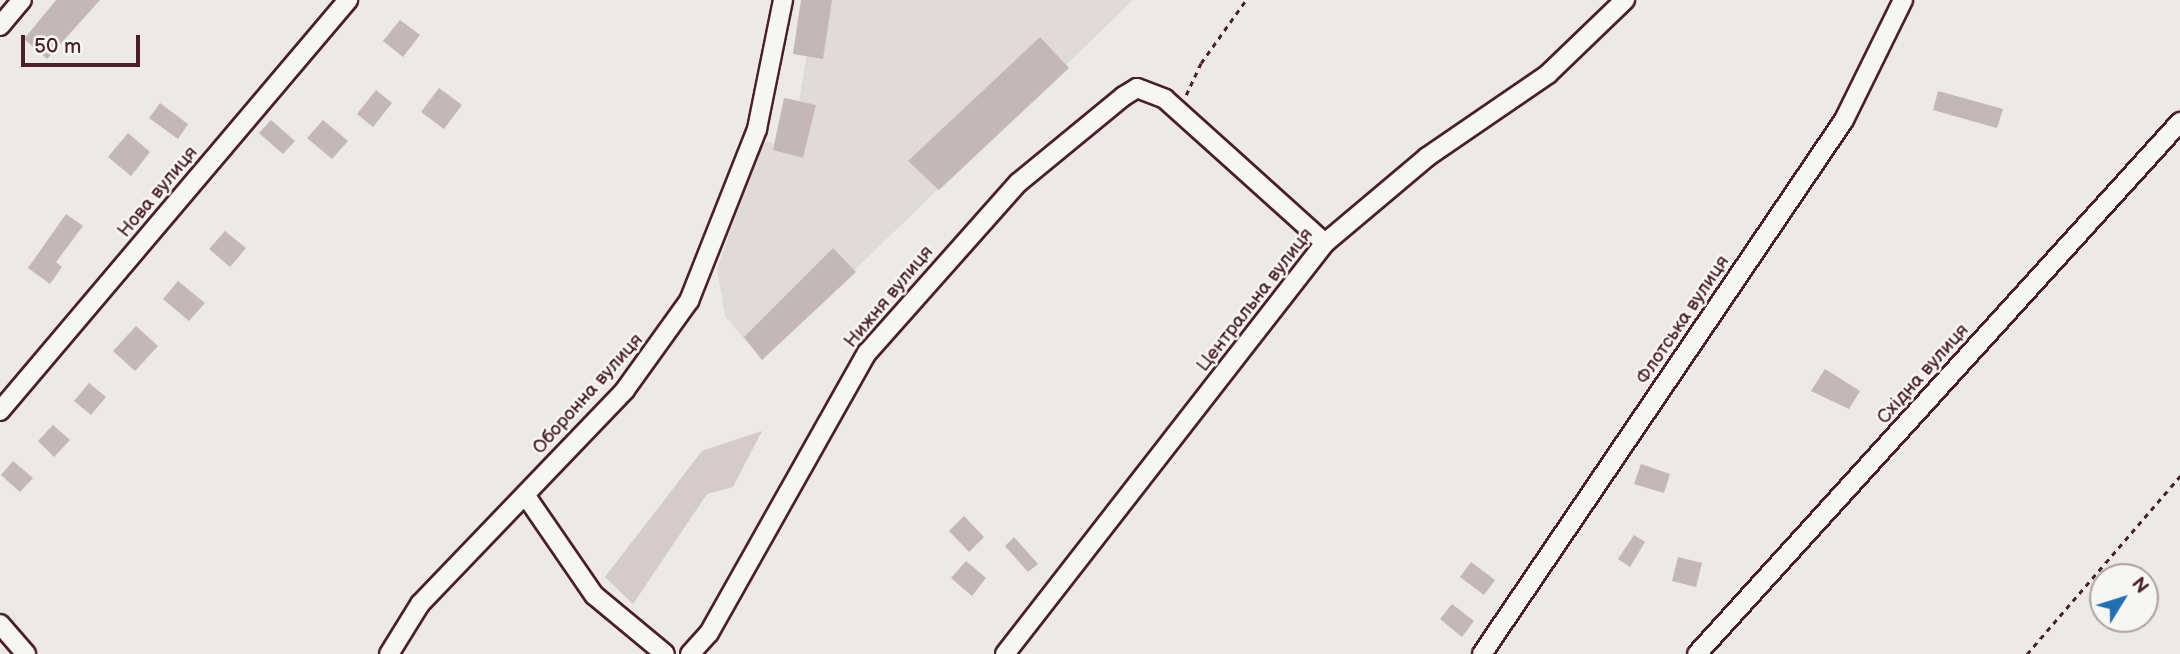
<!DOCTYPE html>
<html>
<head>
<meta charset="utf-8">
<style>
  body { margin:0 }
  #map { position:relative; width:2180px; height:654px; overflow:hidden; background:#ece9e6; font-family:"Balsamiq Sans",sans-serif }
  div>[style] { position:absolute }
  .built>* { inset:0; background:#e0dad8 }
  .green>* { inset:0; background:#d4cbca }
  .building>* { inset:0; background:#c4b7b7 }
  .path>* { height:2.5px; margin-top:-1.25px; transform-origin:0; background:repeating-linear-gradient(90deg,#4a1f2b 0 5px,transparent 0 10px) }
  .roads { filter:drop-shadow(2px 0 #4a1f2b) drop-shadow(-2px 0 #4a1f2b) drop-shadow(0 2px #4a1f2b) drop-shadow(0 -2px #4a1f2b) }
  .minor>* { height:18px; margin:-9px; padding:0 9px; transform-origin:9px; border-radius:9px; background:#f6f6f2 }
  span { translate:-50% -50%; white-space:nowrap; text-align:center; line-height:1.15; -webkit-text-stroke:5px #f6f6f2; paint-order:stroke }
  .street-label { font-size:19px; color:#4a1f2b }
  .north { position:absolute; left:2089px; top:563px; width:70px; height:70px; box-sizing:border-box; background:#f6f6f2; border:2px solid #b1a0a2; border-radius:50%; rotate:52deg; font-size:19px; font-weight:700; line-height:28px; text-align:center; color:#4a1f2b }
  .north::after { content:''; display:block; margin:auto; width:24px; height:32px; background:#1f6fb2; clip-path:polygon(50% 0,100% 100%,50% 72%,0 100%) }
  .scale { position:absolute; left:21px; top:35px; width:119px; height:32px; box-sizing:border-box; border:4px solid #4a1f2b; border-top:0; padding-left:9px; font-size:21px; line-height:24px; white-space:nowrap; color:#4a1f2b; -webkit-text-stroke:5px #f6f6f2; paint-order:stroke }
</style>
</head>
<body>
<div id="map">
  <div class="built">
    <i style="clip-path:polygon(816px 0,1133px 0,762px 360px,725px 316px,717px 269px,762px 141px,777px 144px,784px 98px,799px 101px)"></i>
  </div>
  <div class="green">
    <i style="clip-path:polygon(762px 431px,733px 487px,707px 494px,633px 604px,605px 577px,702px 451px)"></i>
  </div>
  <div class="building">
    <i style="clip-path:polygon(56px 0,100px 0,47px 59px,24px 39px)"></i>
    <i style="clip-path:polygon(801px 0,832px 0,823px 59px,793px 54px)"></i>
    <i style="clip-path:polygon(400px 20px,420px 35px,403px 57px,383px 41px)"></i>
    <i style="clip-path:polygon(1040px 37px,1069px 68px,939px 190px,908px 161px)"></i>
    <i style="clip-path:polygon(439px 88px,462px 105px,444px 129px,421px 112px)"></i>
    <i style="clip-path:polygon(376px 90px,392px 103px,373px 127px,357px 114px)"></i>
    <i style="clip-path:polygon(1938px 91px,2003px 109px,1997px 128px,1933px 110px)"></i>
    <i style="clip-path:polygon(784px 98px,816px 105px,803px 158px,773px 150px)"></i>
    <i style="clip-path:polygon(160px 103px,188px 124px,178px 139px,149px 118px)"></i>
    <i style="clip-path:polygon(271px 120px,295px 141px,283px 154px,259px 133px)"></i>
    <i style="clip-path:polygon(323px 120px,348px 141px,332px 159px,307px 138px)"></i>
    <i style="clip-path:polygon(128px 133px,150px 152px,131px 176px,108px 157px)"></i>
    <i style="clip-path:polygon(66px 214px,83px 226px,56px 262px,62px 267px,50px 284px,28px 268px)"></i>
    <i style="clip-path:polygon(225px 231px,246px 248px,230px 267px,209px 249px)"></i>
    <i style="clip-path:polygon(833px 248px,856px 272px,762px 360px,744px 337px)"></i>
    <i style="clip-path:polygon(178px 281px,205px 303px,189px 321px,163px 299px)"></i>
    <i style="clip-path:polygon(136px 326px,158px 346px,135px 371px,113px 351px)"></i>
    <i style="clip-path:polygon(1825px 369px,1860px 391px,1849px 409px,1811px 391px)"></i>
    <i style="clip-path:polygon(89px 383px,106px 397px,91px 415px,74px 401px)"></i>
    <i style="clip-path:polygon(53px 425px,70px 440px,54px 457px,38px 441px)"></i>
    <i style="clip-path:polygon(13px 461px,33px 478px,20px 492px,1px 475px)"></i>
    <i style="clip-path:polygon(1641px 464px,1670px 474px,1664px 493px,1634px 484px)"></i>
    <i style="clip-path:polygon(964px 516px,984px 537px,969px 552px,949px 531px)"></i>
    <i style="clip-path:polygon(1634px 535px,1645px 542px,1630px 567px,1618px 559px)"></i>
    <i style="clip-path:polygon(1014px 537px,1038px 564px,1028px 572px,1005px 546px)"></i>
    <i style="clip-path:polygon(1678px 557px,1702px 563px,1696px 587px,1672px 581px)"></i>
    <i style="clip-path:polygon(966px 561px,986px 578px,972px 596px,951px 578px)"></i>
    <i style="clip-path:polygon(1471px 562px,1495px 580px,1484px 595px,1460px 577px)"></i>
    <i style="clip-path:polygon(1452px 604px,1474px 621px,1462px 637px,1440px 619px)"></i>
  </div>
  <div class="path">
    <i style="left:1186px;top:95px;width:35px;rotate:-65deg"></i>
    <i style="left:1201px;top:63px;width:77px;rotate:-54.5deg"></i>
    <i style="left:2027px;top:654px;width:235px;rotate:-49.3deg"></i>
  </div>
  <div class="roads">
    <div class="minor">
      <i style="left:0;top:26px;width:34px;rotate:-50deg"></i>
      <i style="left:0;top:411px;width:539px;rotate:-49.74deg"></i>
      <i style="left:526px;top:496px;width:120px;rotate:55.5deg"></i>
      <i style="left:594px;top:595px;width:92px;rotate:39.7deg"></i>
      <i style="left:0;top:624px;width:40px;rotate:49deg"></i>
      <i style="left:389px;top:654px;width:59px;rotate:-58.2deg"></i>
      <i style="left:420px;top:604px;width:296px;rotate:-46.2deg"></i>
      <i style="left:625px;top:390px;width:110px;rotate:-54.3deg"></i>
      <i style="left:689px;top:301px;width:185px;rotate:-68.4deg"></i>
      <i style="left:757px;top:129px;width:132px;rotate:-78.6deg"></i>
      <i style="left:690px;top:654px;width:28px;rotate:-48deg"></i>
      <i style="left:709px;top:633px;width:322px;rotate:-60.6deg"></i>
      <i style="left:867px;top:353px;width:227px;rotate:-48.4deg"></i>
      <i style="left:1018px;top:183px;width:137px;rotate:-39.4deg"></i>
      <i style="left:1124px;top:96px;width:15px;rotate:-32deg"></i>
      <i style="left:1137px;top:88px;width:30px;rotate:21deg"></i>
      <i style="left:1165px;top:99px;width:215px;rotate:42deg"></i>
      <i style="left:1005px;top:654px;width:521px;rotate:-52.1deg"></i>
      <i style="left:1325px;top:243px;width:133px;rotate:-40.1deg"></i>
      <i style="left:1427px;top:157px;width:147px;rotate:-34.4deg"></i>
      <i style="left:1548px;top:74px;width:107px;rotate:-43.9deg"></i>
      <i style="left:1482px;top:654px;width:645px;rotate:-55.87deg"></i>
      <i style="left:1844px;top:120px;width:134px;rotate:-63.8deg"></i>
      <i style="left:1697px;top:654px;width:719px;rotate:-47.76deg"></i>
    </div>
  </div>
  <div class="street-label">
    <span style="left:158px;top:192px;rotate:-50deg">Нова вулиця</span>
    <span style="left:889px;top:297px;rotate:-50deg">Нижня вулиця</span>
    <span style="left:1255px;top:300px;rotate:-52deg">Центральна вулиця</span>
    <span style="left:1683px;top:320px;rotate:-56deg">Флотська вулиця</span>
    <span style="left:1923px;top:374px;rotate:-48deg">Східна вулиця</span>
    <span style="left:588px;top:394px;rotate:-48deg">Оборонна вулиця</span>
  </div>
  <div class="north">N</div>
  <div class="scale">50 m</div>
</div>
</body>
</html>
